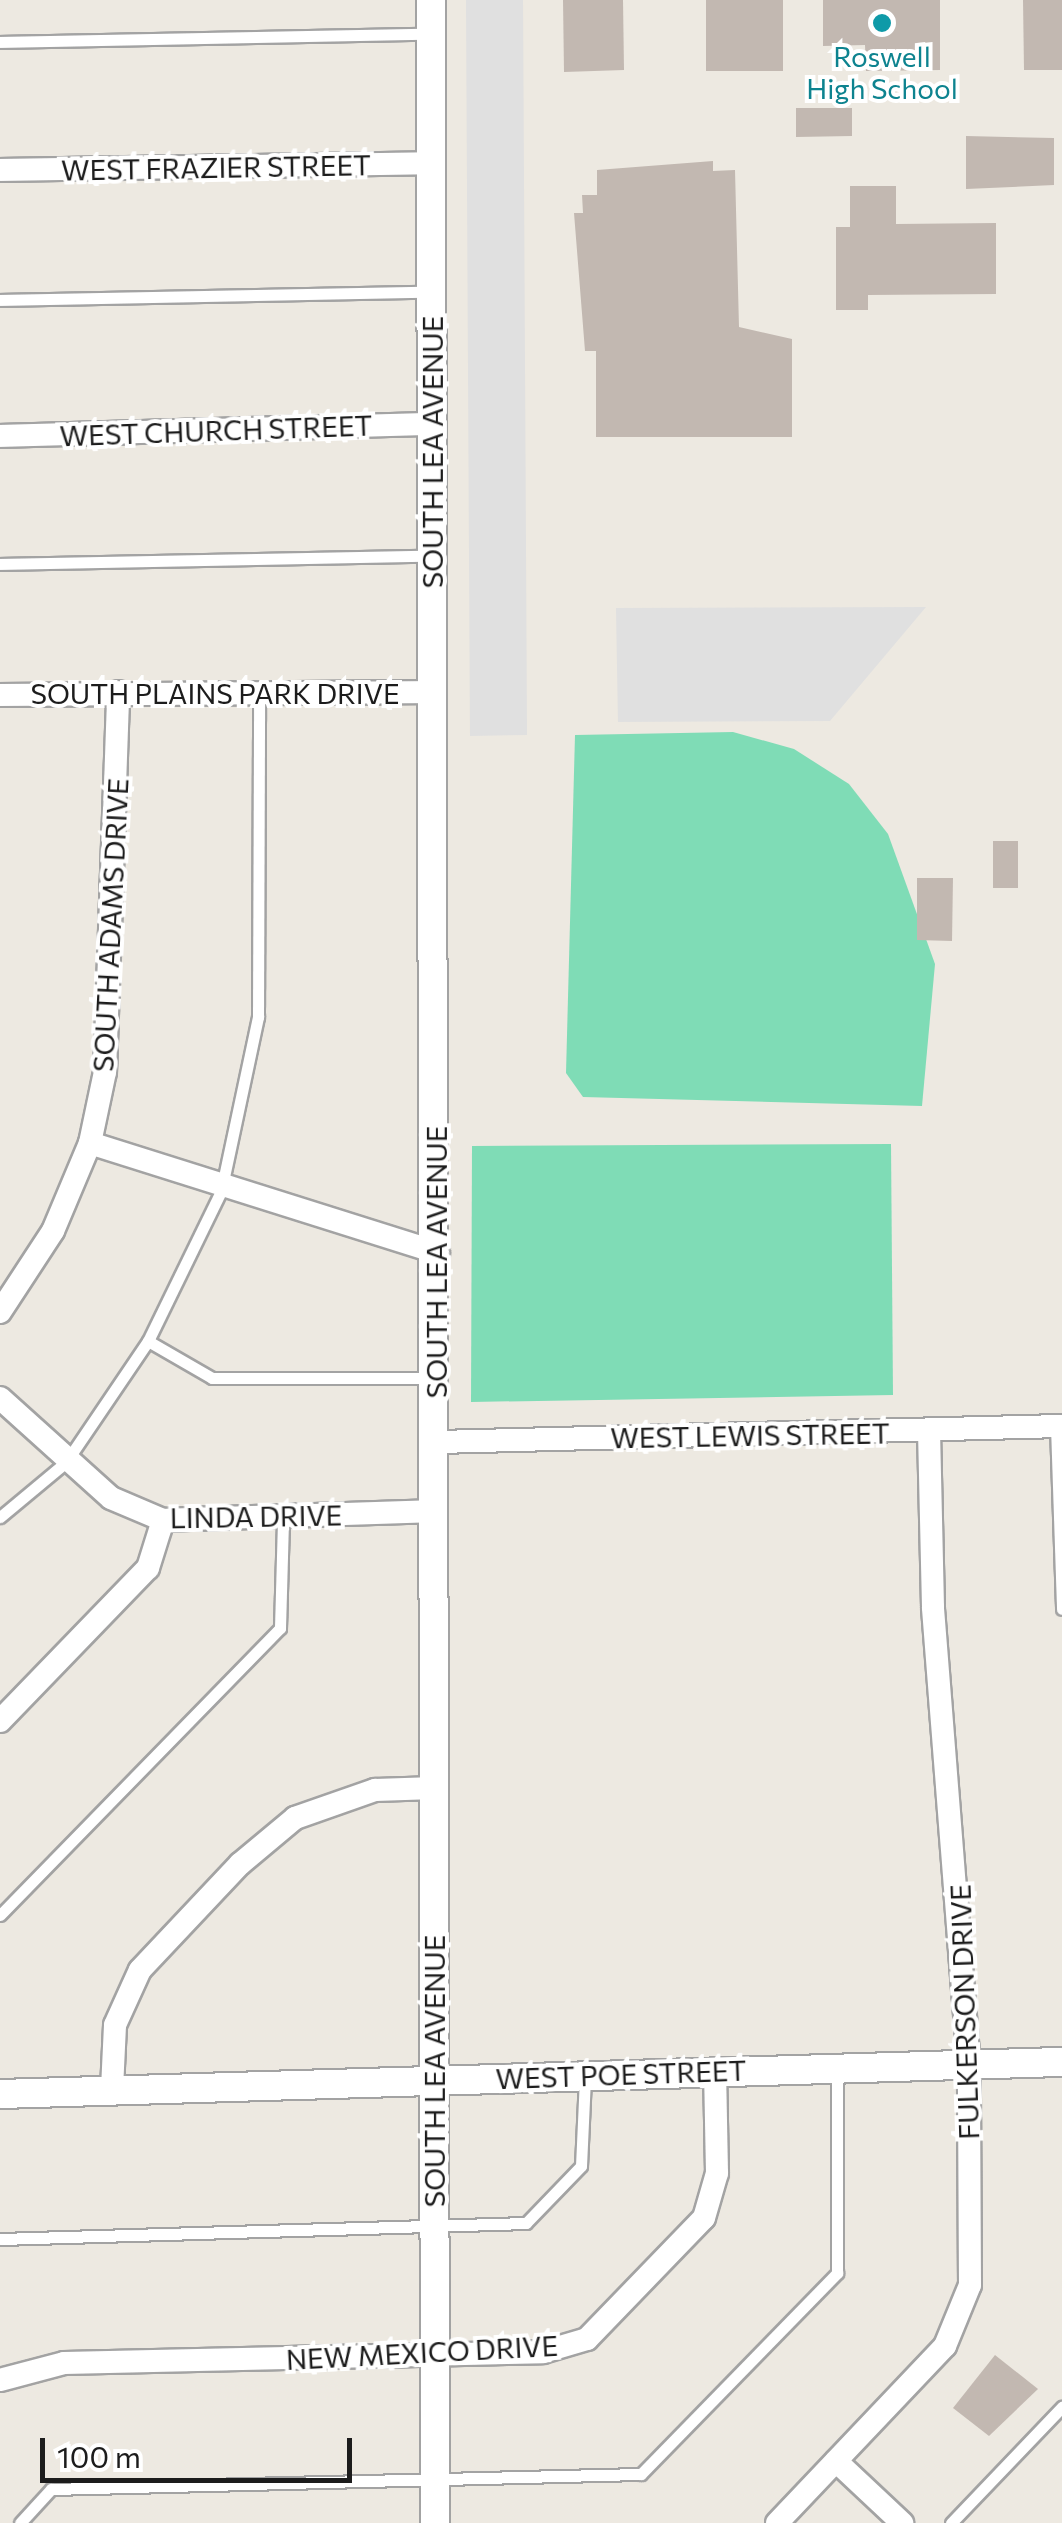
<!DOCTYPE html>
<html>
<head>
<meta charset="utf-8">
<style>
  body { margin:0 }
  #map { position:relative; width:1062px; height:2523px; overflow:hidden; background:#ede9e1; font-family:Commissioner,sans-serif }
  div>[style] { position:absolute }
  .pitch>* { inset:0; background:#7fdcb6 }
  .parking>* { inset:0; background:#e0e0e0 }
  .building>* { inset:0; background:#c2b8b1 }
  .roads { filter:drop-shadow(2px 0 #a3a3a3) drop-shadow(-2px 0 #a3a3a3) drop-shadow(0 2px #a3a3a3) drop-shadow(0 -2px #a3a3a3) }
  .service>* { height:11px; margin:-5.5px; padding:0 5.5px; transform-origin:5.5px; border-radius:5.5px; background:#fff }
  .minor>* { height:22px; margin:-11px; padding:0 11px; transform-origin:11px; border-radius:11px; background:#fff }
  .tertiary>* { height:28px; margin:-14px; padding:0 14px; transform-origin:14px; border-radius:14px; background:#fff }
  .dots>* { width:28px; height:28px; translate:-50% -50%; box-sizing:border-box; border:5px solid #fff; border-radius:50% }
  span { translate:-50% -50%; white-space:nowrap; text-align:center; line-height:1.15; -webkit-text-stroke:8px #fff; paint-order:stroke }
  .culture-label { font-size:28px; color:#0d838f }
  .street-label { font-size:28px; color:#1c1c1c }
  .scale { position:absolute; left:40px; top:2438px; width:312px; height:45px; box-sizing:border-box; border:5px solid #1c1c1c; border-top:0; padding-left:12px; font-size:30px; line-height:35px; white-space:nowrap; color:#1c1c1c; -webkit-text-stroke:8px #fff; paint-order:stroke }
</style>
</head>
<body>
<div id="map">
  <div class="pitch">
    <i style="clip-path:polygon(733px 732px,794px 749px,849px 784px,888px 834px,935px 964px,922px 1106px,583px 1097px,566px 1073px,575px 735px)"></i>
    <i style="clip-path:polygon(891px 1144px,893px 1395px,471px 1402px,472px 1146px)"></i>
  </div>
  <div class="parking">
    <i style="clip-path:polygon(466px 0,523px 0,527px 735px,470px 736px)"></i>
    <i style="clip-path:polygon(926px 607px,830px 721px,618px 722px,616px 608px)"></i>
  </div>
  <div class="building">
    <i style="clip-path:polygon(563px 0,623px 0,624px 70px,564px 72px)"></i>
    <i style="clip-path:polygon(706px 0,783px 0,783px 71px,706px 71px)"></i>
    <i style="clip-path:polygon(823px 0,940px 0,940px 70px,866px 71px,865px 45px,823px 46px)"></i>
    <i style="clip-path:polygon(1023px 0,1062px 0,1062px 70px,1024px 70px)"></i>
    <i style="clip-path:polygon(796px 108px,852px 108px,852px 136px,796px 137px)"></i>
    <i style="clip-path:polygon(966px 136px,1054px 138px,1054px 185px,966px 189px)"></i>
    <i style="clip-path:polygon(713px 161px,713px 171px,735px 170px,739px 327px,792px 339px,792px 437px,596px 437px,596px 351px,585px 351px,574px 213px,583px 213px,582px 195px,597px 195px,597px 170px)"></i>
    <i style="clip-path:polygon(850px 186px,896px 186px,896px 224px,996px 223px,996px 294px,868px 295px,868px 310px,836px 310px,836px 227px,850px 227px)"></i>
    <i style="clip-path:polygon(993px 841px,1018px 841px,1018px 888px,993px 888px)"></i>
    <i style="clip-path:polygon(917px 878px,953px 878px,952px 941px,917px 940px)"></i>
    <i style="clip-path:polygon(995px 2355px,1038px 2389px,989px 2436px,953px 2408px)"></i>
  </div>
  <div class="roads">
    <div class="service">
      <i style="left:0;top:42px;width:431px;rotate:-1.1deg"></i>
      <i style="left:0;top:300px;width:431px;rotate:-1.1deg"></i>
      <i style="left:0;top:564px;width:431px;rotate:-1.1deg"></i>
      <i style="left:148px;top:1341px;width:74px;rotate:30deg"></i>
      <i style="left:212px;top:1378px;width:222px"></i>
      <i style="left:1056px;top:1426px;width:183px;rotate:88.1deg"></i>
      <i style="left:0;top:1517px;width:86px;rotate:-39.8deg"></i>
      <i style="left:66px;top:1462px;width:146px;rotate:-55.9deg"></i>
      <i style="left:148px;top:1341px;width:167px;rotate:-64deg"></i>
      <i style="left:221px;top:1191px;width:178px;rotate:-78deg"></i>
      <i style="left:258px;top:1017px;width:324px;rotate:-89.8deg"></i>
      <i style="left:0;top:1915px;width:401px;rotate:-45.7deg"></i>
      <i style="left:280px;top:1628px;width:110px;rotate:-88.4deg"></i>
      <i style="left:0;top:2239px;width:526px;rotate:-1.74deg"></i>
      <i style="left:526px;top:2223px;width:79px;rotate:-46deg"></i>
      <i style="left:581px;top:2166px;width:87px;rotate:-87.4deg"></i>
      <i style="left:20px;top:2523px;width:46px;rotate:-47.6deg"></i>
      <i style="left:51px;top:2489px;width:590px;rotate:-1.46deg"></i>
      <i style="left:641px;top:2474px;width:281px;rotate:-45.7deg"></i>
      <i style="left:837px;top:2273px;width:203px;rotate:-90deg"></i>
      <i style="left:951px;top:2523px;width:161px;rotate:-46.3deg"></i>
    </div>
    <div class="minor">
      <i style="left:0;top:170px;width:433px;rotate:-0.9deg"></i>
      <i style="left:0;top:436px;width:433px;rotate:-1.6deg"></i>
      <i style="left:0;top:695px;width:431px;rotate:-0.4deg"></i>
      <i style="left:90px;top:1143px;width:365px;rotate:17.5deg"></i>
      <i style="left:0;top:1312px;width:97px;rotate:-56.8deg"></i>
      <i style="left:53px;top:1231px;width:95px;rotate:-67.2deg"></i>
      <i style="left:90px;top:1143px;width:73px;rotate:-78.1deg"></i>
      <i style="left:105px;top:1072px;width:380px;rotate:-88deg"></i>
      <i style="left:0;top:1398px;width:149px;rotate:42deg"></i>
      <i style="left:111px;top:1498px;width:56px;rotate:22.9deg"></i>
      <i style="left:163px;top:1520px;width:271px;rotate:-1.9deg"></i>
      <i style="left:438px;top:1442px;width:624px;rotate:-1.47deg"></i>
      <i style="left:0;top:1721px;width:213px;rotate:-46deg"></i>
      <i style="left:148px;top:1568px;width:50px;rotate:-72.6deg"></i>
      <i style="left:112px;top:2089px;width:64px;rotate:-87.3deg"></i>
      <i style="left:115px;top:2025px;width:60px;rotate:-65.6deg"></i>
      <i style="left:140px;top:1970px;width:146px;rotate:-46.7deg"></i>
      <i style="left:240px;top:1864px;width:72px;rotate:-39.9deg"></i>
      <i style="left:295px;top:1818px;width:85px;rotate:-19.3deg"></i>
      <i style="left:375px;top:1790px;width:60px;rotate:-1.9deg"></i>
      <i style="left:0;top:2380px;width:66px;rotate:-14.9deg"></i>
      <i style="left:64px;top:2363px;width:479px;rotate:-1.3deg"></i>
      <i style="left:543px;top:2352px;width:46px;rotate:-16.5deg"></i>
      <i style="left:587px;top:2339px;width:168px;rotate:-46deg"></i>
      <i style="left:704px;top:2218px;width:47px;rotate:-73.9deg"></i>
      <i style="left:717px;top:2173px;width:103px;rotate:-91.1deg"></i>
      <i style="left:836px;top:2461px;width:91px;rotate:43.2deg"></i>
      <i style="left:777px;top:2523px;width:244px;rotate:-46.5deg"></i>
      <i style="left:945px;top:2346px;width:66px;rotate:-67.7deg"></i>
      <i style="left:970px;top:2285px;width:219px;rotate:-90.3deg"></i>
      <i style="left:969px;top:2066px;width:460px;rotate:-94.5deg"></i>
      <i style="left:933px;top:1607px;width:176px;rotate:-91.3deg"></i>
    </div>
    <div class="tertiary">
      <i style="left:431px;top:0;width:2523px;rotate:89.91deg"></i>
      <i style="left:0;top:2094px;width:1062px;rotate:-1.73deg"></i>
    </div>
  </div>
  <div class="dots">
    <i style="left:882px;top:23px;background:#0f9aa8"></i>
  </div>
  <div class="culture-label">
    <span style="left:882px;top:72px">Roswell<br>High School</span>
  </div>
  <div class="street-label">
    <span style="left:216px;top:167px;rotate:-1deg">WEST FRAZIER STREET</span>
    <span style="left:216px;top:430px;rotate:-2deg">WEST CHURCH STREET</span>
    <span style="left:432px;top:452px;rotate:-90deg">SOUTH LEA AVENUE</span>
    <span style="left:215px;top:693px">SOUTH PLAINS PARK DRIVE</span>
    <span style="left:110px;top:925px;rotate:-87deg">SOUTH ADAMS DRIVE</span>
    <span style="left:436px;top:1262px;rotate:-90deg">SOUTH LEA AVENUE</span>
    <span style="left:750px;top:1435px;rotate:-1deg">WEST LEWIS STREET</span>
    <span style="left:256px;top:1516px;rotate:-1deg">LINDA DRIVE</span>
    <span style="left:964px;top:2012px;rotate:-92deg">FULKERSON DRIVE</span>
    <span style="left:434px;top:2071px;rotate:-90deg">SOUTH LEA AVENUE</span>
    <span style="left:621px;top:2074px;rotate:-2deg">WEST POE STREET</span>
    <span style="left:422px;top:2352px;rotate:-3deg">NEW MEXICO DRIVE</span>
  </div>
  <div class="scale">100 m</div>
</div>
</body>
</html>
